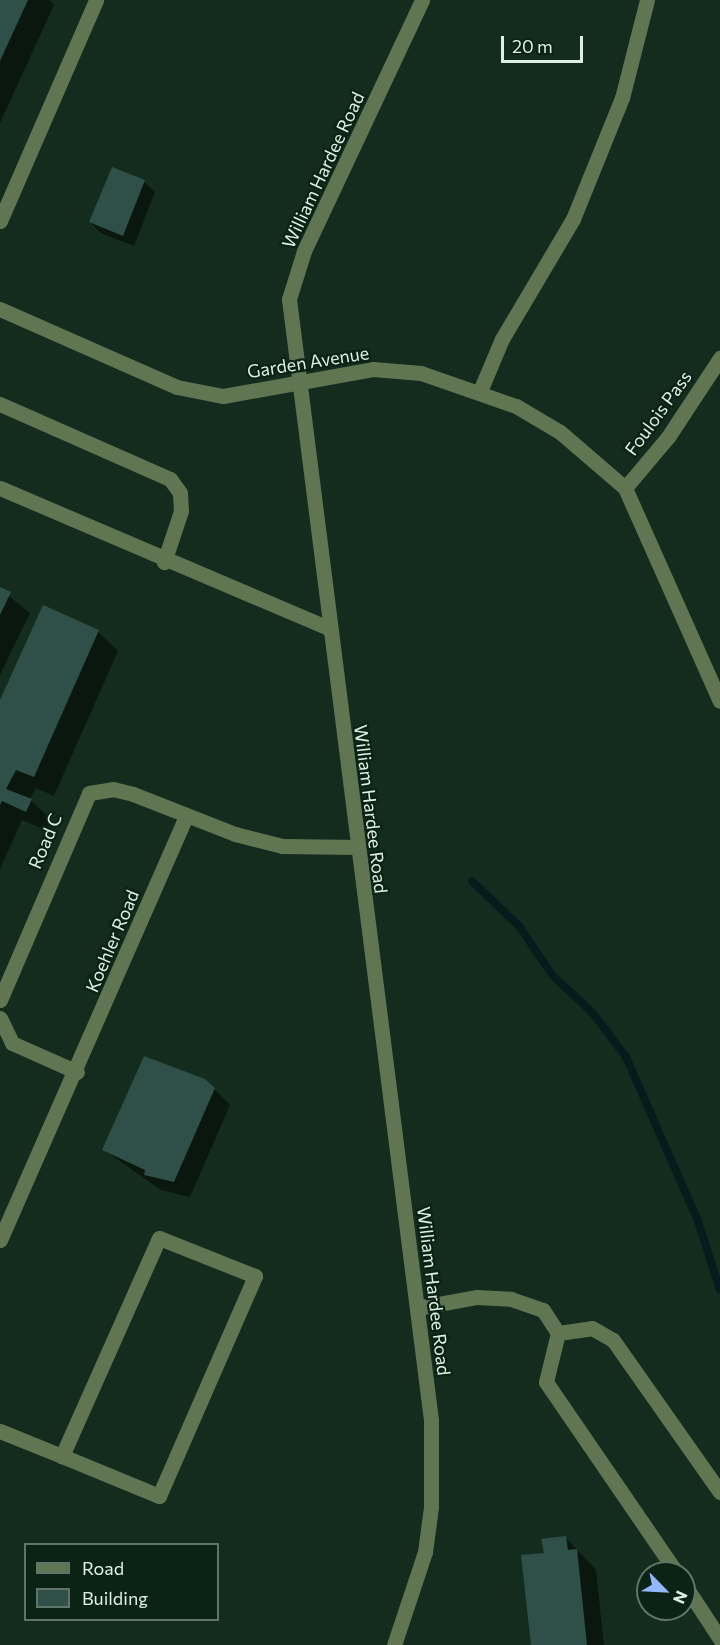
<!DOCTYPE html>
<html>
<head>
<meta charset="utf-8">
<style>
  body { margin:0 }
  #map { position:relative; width:720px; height:1645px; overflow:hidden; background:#142c1d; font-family:Commissioner,sans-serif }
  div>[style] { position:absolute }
  .shadow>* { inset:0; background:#0007 }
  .stream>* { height:8px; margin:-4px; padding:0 4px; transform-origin:4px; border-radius:4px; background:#061b1c }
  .building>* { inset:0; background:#2e5048 }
  .minor>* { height:15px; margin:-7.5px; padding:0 7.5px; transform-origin:7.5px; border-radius:7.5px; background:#607653 }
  span { translate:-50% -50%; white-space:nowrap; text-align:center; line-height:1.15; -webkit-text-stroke:4.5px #0a2314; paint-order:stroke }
  .street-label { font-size:18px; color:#e0efe4 }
  .legend { position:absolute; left:24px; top:1543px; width:195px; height:78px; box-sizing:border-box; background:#0a2314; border:2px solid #607567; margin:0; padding:8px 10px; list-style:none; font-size:18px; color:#e0efe4 }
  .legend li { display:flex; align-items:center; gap:12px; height:30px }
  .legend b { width:30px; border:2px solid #607567 }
  .north { position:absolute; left:636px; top:1561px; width:60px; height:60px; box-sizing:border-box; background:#0a2314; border:2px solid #607567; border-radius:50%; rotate:114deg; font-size:16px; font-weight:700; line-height:24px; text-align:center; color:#e0efe4 }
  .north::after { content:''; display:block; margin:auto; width:21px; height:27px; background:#92b7fd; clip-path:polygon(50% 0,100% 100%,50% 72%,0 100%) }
  .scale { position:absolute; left:501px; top:36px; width:82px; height:27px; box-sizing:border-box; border:3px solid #e0efe4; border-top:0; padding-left:8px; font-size:18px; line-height:21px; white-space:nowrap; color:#e0efe4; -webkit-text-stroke:4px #0a2314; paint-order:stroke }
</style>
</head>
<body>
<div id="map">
  <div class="shadow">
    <i style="clip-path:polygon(0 0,49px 0,54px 5px,0 123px)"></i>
    <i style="clip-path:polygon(144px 182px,155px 192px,134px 246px,101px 233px,90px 222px)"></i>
    <i style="clip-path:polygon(0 589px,30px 613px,0 675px)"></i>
    <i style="clip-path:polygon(98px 632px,118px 651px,54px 796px,36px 788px,30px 799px,51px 820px,46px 830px,22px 820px,0 869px,0 704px)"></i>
    <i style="clip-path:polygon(145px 1058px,214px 1089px,230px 1105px,190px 1197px,161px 1190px,104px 1150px)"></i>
    <i style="clip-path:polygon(566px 1538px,596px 1570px,604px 1645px,532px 1645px,546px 1555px)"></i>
  </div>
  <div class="stream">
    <i style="left:472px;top:881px;width:65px;rotate:43.8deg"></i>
    <i style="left:519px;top:926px;width:60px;rotate:55.8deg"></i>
    <i style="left:553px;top:976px;width:53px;rotate:42.7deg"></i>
    <i style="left:592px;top:1012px;width:56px;rotate:52.9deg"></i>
    <i style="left:626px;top:1057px;width:179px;rotate:66.3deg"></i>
    <i style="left:698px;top:1221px;width:72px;rotate:72.3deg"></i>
  </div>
  <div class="building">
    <i style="clip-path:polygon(0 0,28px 0,0 61px)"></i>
    <i style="clip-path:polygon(112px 167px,145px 180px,123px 236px,89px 222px)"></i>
    <i style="clip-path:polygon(0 587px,11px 592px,0 615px)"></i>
    <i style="clip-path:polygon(43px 605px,99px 630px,34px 777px,16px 770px,6px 789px,32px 799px,26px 812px,2px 801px,0 805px,0 700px)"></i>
    <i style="clip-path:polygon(144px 1056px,205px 1079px,215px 1088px,174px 1182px,144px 1175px,145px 1170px,102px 1150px)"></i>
    <i style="clip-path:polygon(566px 1536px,568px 1550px,577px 1549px,587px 1645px,531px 1645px,521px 1555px,544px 1553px,541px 1539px)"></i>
  </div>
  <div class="minor">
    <i style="left:0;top:221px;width:241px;rotate:-66.5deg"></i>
    <i style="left:0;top:309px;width:193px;rotate:23.8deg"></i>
    <i style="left:177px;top:387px;width:47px;rotate:11.1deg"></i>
    <i style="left:223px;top:396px;width:152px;rotate:-10.2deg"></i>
    <i style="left:373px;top:369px;width:48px;rotate:4.8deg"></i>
    <i style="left:421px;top:373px;width:101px;rotate:19.2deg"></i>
    <i style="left:516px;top:406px;width:51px;rotate:30.6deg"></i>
    <i style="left:560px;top:432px;width:86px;rotate:40.7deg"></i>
    <i style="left:625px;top:488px;width:233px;rotate:66deg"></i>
    <i style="left:480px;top:391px;width:56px;rotate:-67.1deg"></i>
    <i style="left:502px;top:339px;width:139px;rotate:-59.4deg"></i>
    <i style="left:573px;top:219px;width:131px;rotate:-68deg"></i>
    <i style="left:622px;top:98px;width:101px;rotate:-75.7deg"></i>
    <i style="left:0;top:404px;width:186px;rotate:23.8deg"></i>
    <i style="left:170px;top:479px;width:17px;rotate:54deg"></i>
    <i style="left:180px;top:493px;width:18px;rotate:87deg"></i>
    <i style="left:181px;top:511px;width:54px;rotate:108.4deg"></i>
    <i style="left:0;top:488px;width:358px;rotate:23.1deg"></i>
    <i style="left:625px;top:488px;width:67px;rotate:-49.9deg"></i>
    <i style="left:668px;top:437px;width:95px;rotate:-56.6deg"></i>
    <i style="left:0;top:1000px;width:225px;rotate:-66.7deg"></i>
    <i style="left:89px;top:793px;width:24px;rotate:-9deg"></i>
    <i style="left:113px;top:789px;width:21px;rotate:14deg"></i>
    <i style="left:133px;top:794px;width:110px;rotate:21.4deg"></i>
    <i style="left:235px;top:834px;width:49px;rotate:14.3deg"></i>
    <i style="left:282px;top:846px;width:75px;rotate:0.8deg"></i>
    <i style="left:0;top:1018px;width:28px;rotate:64deg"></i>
    <i style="left:12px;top:1043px;width:71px;rotate:24deg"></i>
    <i style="left:0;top:1240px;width:462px;rotate:-66.3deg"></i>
    <i style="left:417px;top:1308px;width:61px;rotate:-10.4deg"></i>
    <i style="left:477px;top:1297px;width:34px;rotate:3deg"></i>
    <i style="left:511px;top:1299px;width:34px;rotate:19deg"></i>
    <i style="left:543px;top:1310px;width:27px;rotate:57deg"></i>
    <i style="left:558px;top:1333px;width:50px;rotate:103.8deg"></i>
    <i style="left:546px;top:1382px;width:232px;rotate:55.6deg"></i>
    <i style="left:558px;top:1333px;width:34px;rotate:-8deg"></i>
    <i style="left:592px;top:1328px;width:24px;rotate:30deg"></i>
    <i style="left:613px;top:1340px;width:186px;rotate:54.9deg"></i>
    <i style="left:0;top:1431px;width:67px;rotate:22deg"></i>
    <i style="left:62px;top:1456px;width:105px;rotate:22.4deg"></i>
    <i style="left:159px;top:1496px;width:240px;rotate:-66.4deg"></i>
    <i style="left:255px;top:1276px;width:103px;rotate:-158.4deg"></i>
    <i style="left:159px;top:1238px;width:239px;rotate:114deg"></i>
    <i style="left:684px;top:1584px;width:66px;rotate:56.8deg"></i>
    <i style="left:394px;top:1645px;width:98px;rotate:-71.6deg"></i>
    <i style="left:425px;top:1552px;width:45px;rotate:-82.4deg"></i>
    <i style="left:431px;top:1507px;width:87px;rotate:-90deg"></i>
    <i style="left:431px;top:1420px;width:1130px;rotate:-97.22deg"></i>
    <i style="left:289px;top:299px;width:50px;rotate:-72.6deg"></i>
    <i style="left:304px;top:251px;width:277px;rotate:-64.8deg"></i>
  </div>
  <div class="street-label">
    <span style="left:323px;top:170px;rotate:-65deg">William Hardee Road</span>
    <span style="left:308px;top:362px;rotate:-9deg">Garden Avenue</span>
    <span style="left:658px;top:413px;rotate:-54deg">Foulois Pass</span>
    <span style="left:371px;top:809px;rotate:83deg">William Hardee Road</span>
    <span style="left:45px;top:841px;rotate:-67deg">Road C</span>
    <span style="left:112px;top:941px;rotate:-67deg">Koehler Road</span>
    <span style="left:434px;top:1291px;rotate:83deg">William Hardee Road</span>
  </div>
  <ul class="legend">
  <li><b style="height:8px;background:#607653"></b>Road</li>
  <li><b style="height:16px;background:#2e5048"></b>Building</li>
  </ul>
  <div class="north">N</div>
  <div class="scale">20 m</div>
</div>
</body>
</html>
